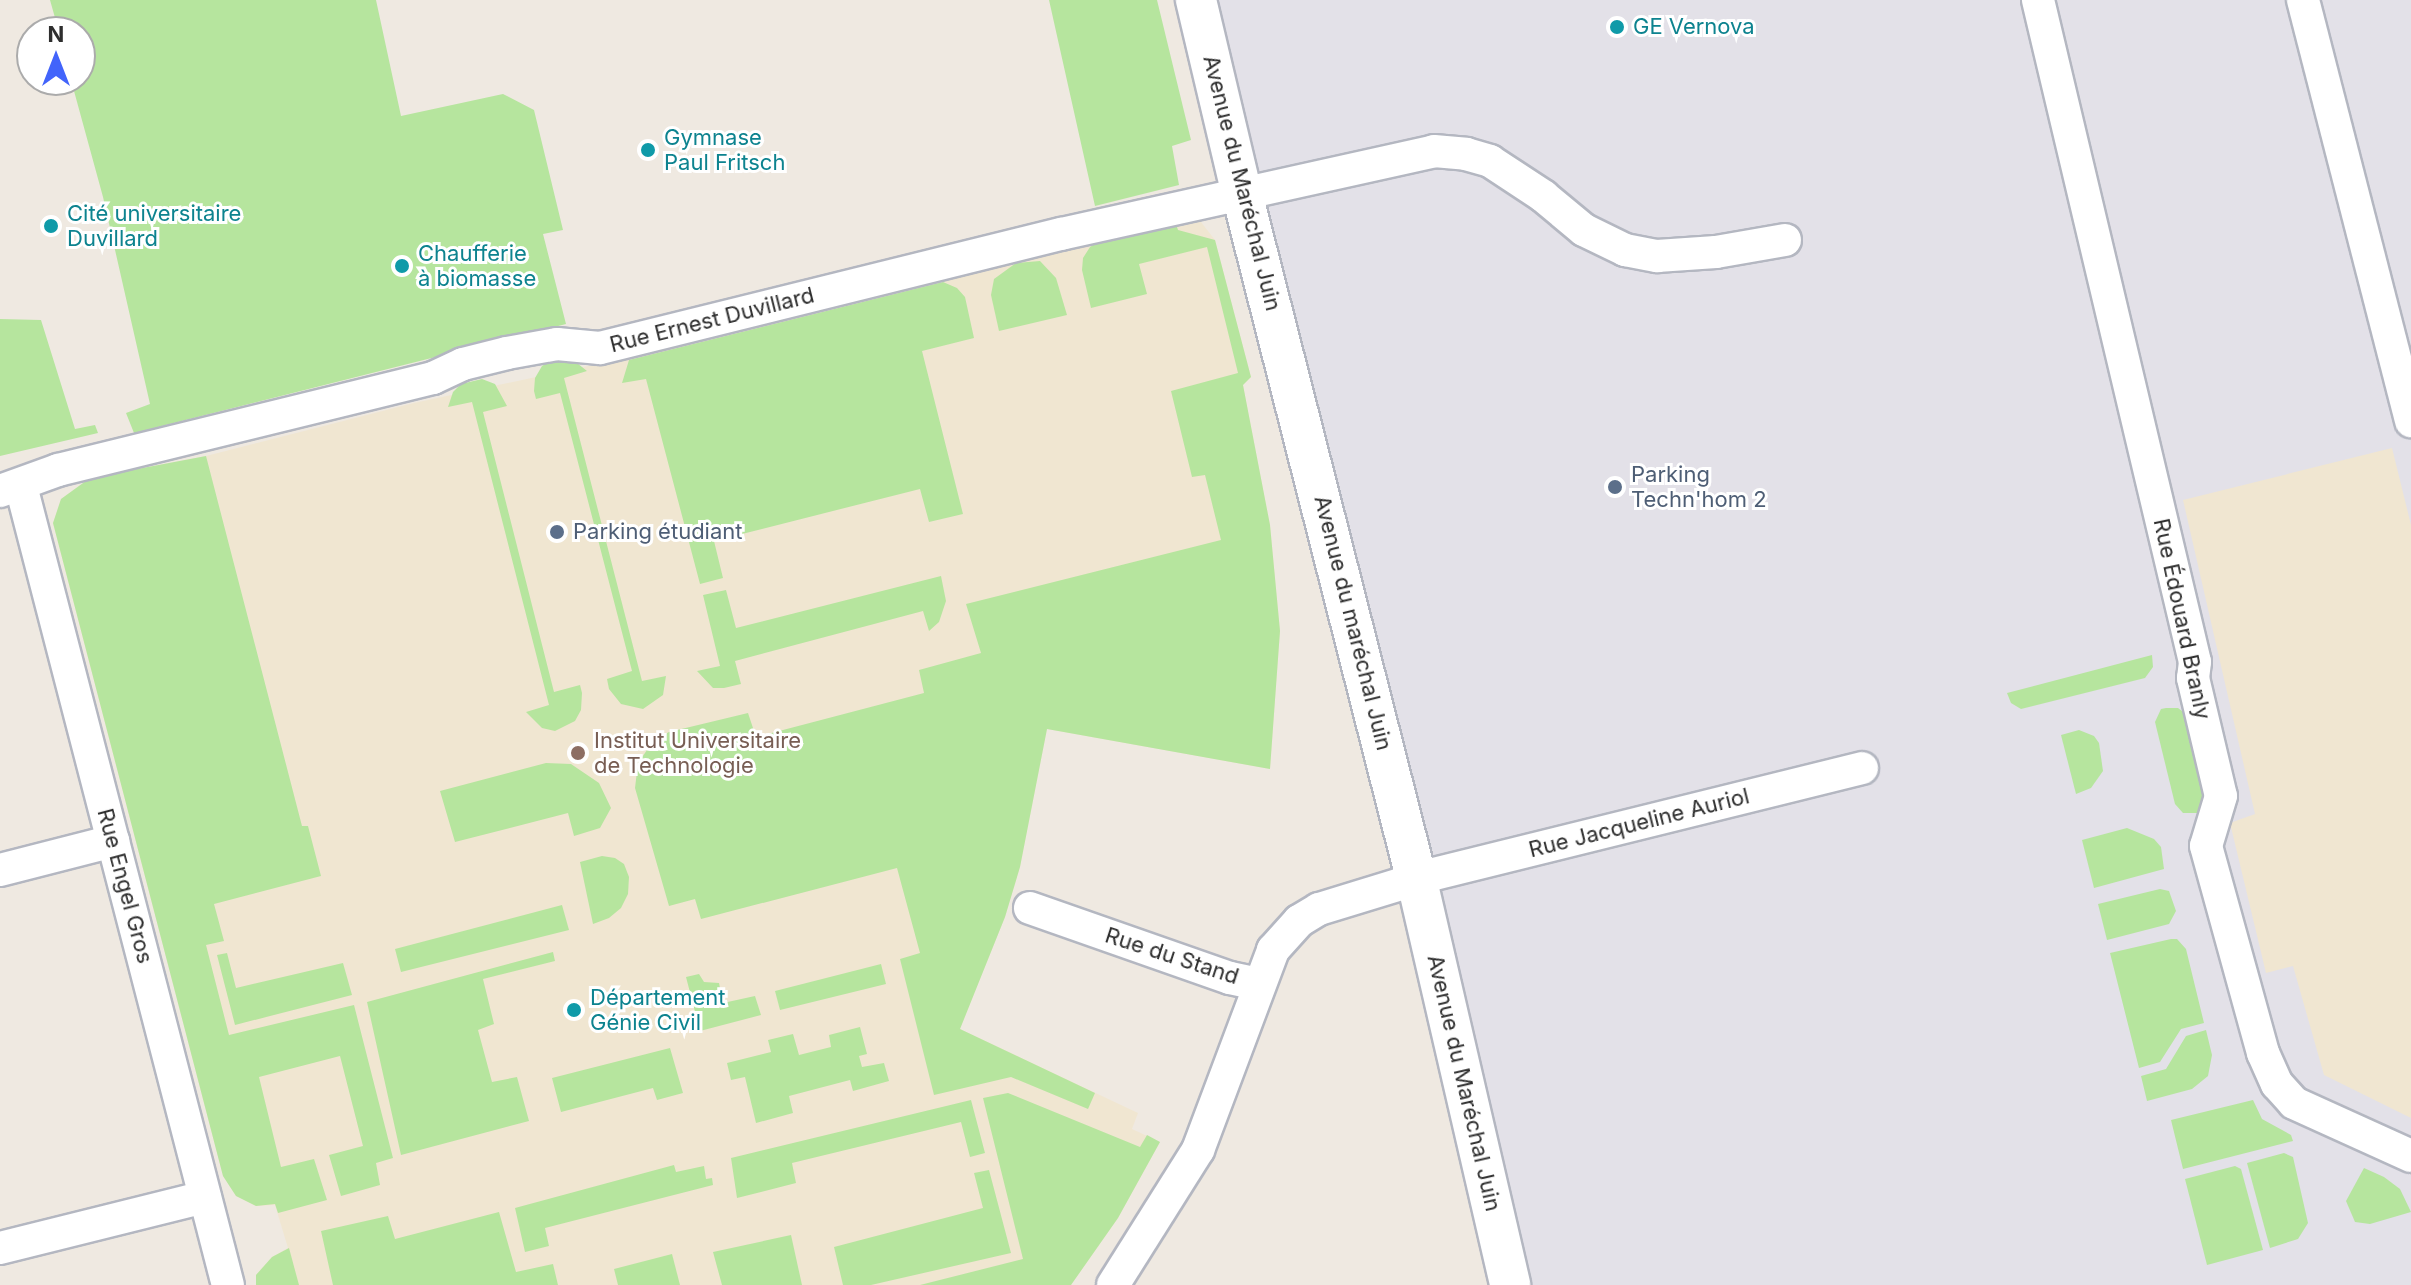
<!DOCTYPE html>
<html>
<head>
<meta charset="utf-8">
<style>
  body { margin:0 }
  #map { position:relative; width:2411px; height:1285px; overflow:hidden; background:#efe9e1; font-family:Inter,sans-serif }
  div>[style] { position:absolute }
  .industrial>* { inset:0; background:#e3e1e8 }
  .education>* { inset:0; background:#f0e6d1 }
  .green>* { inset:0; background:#b6e59e }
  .roads { filter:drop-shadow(2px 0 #b4b7c1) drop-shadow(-2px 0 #b4b7c1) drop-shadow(0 2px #b4b7c1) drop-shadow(0 -2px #b4b7c1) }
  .minor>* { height:32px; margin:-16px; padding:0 16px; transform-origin:16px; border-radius:16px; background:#fff }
  .tertiary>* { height:40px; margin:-20px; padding:0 20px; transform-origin:20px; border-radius:20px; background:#fff }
  .dots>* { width:22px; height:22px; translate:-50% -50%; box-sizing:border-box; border:4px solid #fff; border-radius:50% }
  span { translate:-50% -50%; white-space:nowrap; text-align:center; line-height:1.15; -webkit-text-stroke:6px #fff; paint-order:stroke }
  .culture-label { font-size:22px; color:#0d838f }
  .left { translate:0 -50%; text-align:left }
  .street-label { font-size:22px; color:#2e2e2e }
  .service-label { font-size:22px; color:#4e5e75 }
  .education-label { font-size:22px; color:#785e54 }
  .north { position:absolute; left:16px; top:16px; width:80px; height:80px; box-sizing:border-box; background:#fff; border:2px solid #ababab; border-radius:50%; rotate:0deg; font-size:22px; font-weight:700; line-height:32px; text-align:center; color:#2e2e2e }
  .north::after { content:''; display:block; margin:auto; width:28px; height:36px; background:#4264fb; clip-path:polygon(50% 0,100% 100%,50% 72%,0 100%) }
</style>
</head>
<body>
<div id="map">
  <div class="industrial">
    <i style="clip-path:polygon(1205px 0,2411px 0,2411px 1285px,1515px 1285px)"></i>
  </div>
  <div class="education">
    <i style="clip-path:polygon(1190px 208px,1215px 240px,1251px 377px,1243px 385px,1270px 525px,1280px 631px,1270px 769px,1047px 729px,1020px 867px,1005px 917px,960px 1029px,1138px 1113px,1132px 1129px,1160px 1142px,1118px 1218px,1071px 1285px,256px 1285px,256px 1275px,272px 1257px,288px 1248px,275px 1205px,256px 1206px,236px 1196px,223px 1176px,53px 523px,61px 499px,90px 478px,206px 456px,414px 403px,640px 355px)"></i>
    <i style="clip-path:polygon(2392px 448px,2411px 525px,2411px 1118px,2324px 1075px,2293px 966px,2266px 973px,2230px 823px,2255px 814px,2183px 500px)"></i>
  </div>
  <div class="green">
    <i style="clip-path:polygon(50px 0,376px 0,401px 116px,503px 94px,534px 110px,563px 230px,543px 234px,566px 324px,134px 433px,126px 413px,150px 404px,103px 197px,71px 80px,80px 80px,80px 32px,59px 32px)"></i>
    <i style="clip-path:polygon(1049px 0,1157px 0,1191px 140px,1172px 146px,1179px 185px,1095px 206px)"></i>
    <i style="clip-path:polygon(1175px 221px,1178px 230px,1215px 240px,1251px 377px,1243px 385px,1270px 525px,1280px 631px,1270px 769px,1047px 729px,1020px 867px,1005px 917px,960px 1029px,1095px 1093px,1088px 1109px,1011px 1077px,934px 1095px,900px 959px,920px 953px,897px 868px,701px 919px,695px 899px,669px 906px,635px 788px,638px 763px,654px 740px,669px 732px,748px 713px,756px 737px,924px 693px,919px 670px,981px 653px,966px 604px,1221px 540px,1205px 475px,1192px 477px,1171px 391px,1238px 373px,1207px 247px,1139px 264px,1147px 294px,1091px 308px,1082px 270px,1083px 258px,1090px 247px,1103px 239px)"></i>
    <i style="clip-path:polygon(1040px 261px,1056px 278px,1067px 315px,999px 331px,991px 295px,994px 279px,1016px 263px)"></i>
    <i style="clip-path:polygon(943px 282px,957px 288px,965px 297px,974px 338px,922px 351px,963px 514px,929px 522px,920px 489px,714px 541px,723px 578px,700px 584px,646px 379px,622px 383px,629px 360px)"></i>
    <i style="clip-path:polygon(0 319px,41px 320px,75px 429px,95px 425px,98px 433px,0 456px)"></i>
    <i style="clip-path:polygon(572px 359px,587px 371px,564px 378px,642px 681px,666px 676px,663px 695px,643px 709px,621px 704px,609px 689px,607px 679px,632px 671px,560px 393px,536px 399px,534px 391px,535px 378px,542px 366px,552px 360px)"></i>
    <i style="clip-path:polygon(482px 379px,495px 384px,507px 406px,483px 412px,554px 692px,580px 685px,582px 693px,581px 710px,575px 721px,555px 731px,542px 728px,526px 712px,549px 705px,472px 402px,448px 407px,453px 392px,461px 384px)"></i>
    <i style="clip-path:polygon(206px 456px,302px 826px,308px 826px,321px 876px,214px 904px,224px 941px,206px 945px,229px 1035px,354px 1005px,393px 1158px,376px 1163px,380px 1185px,341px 1196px,329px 1155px,363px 1146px,340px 1056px,259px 1077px,281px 1167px,314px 1159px,327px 1200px,278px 1213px,275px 1204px,256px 1206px,236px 1196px,223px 1176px,53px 523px,61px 499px,90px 478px)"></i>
    <i style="clip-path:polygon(941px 576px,946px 601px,939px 622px,929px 631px,923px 611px,735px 661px,741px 684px,724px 688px,713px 688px,697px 671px,720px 666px,703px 595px,726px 590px,736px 628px)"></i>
    <i style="clip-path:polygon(2152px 655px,2153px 667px,2145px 678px,2021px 709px,2011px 703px,2007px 693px)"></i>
    <i style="clip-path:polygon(2166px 708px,2178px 708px,2186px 714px,2208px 799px,2205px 808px,2198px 813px,2183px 813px,2175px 804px,2155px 722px,2161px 709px)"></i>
    <i style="clip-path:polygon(2079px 730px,2094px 736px,2099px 743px,2103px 771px,2091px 788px,2076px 794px,2061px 735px)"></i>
    <i style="clip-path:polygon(546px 763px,571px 764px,599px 783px,611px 808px,600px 828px,574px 836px,568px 813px,455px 842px,440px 791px)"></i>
    <i style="clip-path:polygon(2127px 828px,2154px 839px,2161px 847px,2164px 869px,2094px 888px,2082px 840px)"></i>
    <i style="clip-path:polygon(602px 856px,615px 858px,624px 864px,629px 877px,628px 894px,621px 908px,609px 918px,593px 924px,580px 862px)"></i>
    <i style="clip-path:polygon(2160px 889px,2169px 891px,2176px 911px,2169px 924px,2107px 940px,2098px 904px)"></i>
    <i style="clip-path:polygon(562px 905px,569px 930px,401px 972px,395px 949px)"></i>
    <i style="clip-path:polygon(2171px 939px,2177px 939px,2186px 949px,2204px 1023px,2181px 1029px,2160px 1062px,2139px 1068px,2110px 953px)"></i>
    <i style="clip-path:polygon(553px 952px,555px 961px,483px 979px,494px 1024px,478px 1030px,492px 1082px,517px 1077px,529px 1121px,401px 1155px,367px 1002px)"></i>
    <i style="clip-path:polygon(227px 953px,236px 988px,343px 963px,352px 995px,235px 1025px,217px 955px)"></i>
    <i style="clip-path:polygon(881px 964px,886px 984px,780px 1010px,775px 991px)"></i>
    <i style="clip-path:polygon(699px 974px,704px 982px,719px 983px,723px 1003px,755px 996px,761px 1015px,700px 1031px,686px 977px)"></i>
    <i style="clip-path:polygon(860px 1027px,867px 1054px,859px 1056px,862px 1067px,884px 1063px,889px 1081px,853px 1091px,850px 1080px,789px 1096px,793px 1113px,756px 1123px,745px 1077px,731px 1080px,727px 1063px,771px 1052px,768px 1040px,793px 1034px,799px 1055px,831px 1047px,829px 1035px)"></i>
    <i style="clip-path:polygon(2206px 1030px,2212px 1055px,2208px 1076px,2192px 1089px,2147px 1101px,2141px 1076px,2166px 1069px,2186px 1036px)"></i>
    <i style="clip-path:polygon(670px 1048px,683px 1093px,657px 1100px,653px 1088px,561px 1112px,552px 1078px)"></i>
    <i style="clip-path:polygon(1008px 1093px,1140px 1147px,1147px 1135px,1160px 1142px,1118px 1218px,1071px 1285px,920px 1285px,1023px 1259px,983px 1098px)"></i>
    <i style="clip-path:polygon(971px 1100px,985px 1153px,970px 1157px,961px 1122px,792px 1163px,796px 1183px,737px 1198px,731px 1158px)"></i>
    <i style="clip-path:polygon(2253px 1100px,2262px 1119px,2291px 1135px,2293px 1141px,2183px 1169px,2171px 1120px)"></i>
    <i style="clip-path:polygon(2284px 1153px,2293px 1157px,2308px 1223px,2298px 1239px,2270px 1248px,2247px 1163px)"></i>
    <i style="clip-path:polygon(674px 1165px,676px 1172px,704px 1166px,706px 1179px,712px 1178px,713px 1185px,545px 1228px,549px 1246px,525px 1252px,515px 1208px)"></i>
    <i style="clip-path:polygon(2235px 1166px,2241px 1169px,2263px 1250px,2207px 1265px,2185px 1179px)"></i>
    <i style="clip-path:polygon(2364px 1168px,2384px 1177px,2400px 1189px,2411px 1212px,2370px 1224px,2355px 1222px,2346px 1201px)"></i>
    <i style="clip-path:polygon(989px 1170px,1011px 1253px,871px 1285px,843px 1285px,834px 1247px,983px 1208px,974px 1173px)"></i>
    <i style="clip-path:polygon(499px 1212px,516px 1272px,553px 1264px,558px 1285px,333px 1285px,321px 1231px,388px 1216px,395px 1239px)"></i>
    <i style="clip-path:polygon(791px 1235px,802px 1285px,722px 1285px,713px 1252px)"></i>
    <i style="clip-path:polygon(289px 1248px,299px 1285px,256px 1285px,256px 1275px,272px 1257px)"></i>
    <i style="clip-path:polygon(672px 1254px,680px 1285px,618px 1285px,614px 1269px)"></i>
  </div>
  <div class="roads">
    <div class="minor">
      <i style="left:2038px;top:0;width:680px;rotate:76.66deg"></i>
      <i style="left:2195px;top:662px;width:16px;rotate:97deg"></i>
      <i style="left:2193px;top:678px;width:121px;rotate:76.7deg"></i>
      <i style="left:2221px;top:796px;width:52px;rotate:106.7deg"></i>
      <i style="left:2206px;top:846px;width:215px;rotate:74.6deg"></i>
      <i style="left:2263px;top:1053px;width:34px;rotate:66deg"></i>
      <i style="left:2277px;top:1084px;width:25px;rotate:48deg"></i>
      <i style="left:2294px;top:1103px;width:128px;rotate:24.4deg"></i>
      <i style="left:2303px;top:0;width:435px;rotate:75.6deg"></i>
      <i style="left:21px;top:486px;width:825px;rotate:75.48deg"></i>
      <i style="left:0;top:491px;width:62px;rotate:-19.9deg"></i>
      <i style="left:58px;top:470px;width:386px;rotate:-13.8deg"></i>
      <i style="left:433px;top:378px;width:33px;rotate:-25deg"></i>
      <i style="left:463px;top:364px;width:45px;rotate:-14deg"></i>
      <i style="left:507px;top:353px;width:51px;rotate:-10.2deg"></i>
      <i style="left:557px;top:344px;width:43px;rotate:5.3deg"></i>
      <i style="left:600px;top:348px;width:475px;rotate:-13.9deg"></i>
      <i style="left:1061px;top:234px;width:382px;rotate:-12.5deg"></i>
      <i style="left:1434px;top:151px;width:32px;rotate:5deg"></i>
      <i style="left:1466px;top:154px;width:25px;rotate:16deg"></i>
      <i style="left:1490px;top:161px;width:64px;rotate:33.4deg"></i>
      <i style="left:1543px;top:196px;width:53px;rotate:39.7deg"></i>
      <i style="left:1584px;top:230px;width:46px;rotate:26deg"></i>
      <i style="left:1625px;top:250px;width:33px;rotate:11deg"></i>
      <i style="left:1657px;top:256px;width:59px;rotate:-3.9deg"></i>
      <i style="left:1716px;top:252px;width:70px;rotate:-9.9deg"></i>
      <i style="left:0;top:870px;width:117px;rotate:-14.4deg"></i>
      <i style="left:1030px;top:908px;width:212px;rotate:19.3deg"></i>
      <i style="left:1230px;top:978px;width:30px;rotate:12deg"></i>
      <i style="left:0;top:1248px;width:211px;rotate:-14deg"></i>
      <i style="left:1113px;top:1285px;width:160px;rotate:-57.8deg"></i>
      <i style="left:1198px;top:1150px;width:214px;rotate:-69.4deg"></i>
      <i style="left:1273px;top:950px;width:39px;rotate:-48deg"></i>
      <i style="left:1299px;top:921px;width:23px;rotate:-31deg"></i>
      <i style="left:1319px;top:909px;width:116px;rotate:-17deg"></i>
      <i style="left:1430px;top:875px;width:445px;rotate:-13.9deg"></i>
    </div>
    <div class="tertiary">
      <i style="left:1196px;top:0;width:199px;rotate:76.7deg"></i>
      <i style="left:1242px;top:194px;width:709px;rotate:75.71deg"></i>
      <i style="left:1417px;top:881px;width:415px;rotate:77deg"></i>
    </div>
  </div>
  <div class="dots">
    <i style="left:1617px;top:27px;background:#0f9aa8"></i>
    <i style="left:648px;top:150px;background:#0f9aa8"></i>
    <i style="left:51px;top:226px;background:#0f9aa8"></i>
    <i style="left:402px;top:266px;background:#0f9aa8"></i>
    <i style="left:1615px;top:487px;background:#5c6f8a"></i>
    <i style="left:557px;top:532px;background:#5c6f8a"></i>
    <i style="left:578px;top:753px;background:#8d6e63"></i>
    <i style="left:574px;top:1010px;background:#0f9aa8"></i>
  </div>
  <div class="culture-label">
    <span class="left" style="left:1633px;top:27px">GE Vernova</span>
    <span class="left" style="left:664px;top:150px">Gymnase<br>Paul Fritsch</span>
    <span class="left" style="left:67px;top:226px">Cité universitaire<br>Duvillard</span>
    <span class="left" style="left:418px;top:266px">Chaufferie<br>à biomasse</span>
    <span class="left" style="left:590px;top:1010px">Département<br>Génie Civil</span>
  </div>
  <div class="street-label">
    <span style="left:1242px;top:183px;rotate:76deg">Avenue du Maréchal Juin</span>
    <span style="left:712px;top:320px;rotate:-14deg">Rue Ernest Duvillard</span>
    <span style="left:2182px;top:619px;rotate:78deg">Rue Édouard Branly</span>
    <span style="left:1353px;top:623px;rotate:76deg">Avenue du maréchal Juin</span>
    <span style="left:1639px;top:823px;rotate:-14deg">Rue Jacqueline Auriol</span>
    <span style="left:125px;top:886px;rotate:75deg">Rue Engel Gros</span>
    <span style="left:1172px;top:956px;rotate:18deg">Rue du Stand</span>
    <span style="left:1464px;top:1083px;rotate:77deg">Avenue du Maréchal Juin</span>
  </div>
  <div class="service-label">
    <span class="left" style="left:1631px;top:487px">Parking<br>Techn'hom 2</span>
    <span class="left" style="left:573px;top:532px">Parking étudiant</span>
  </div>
  <div class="education-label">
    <span class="left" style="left:594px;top:753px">Institut Universitaire<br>de Technologie</span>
  </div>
  <div class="north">N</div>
</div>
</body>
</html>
